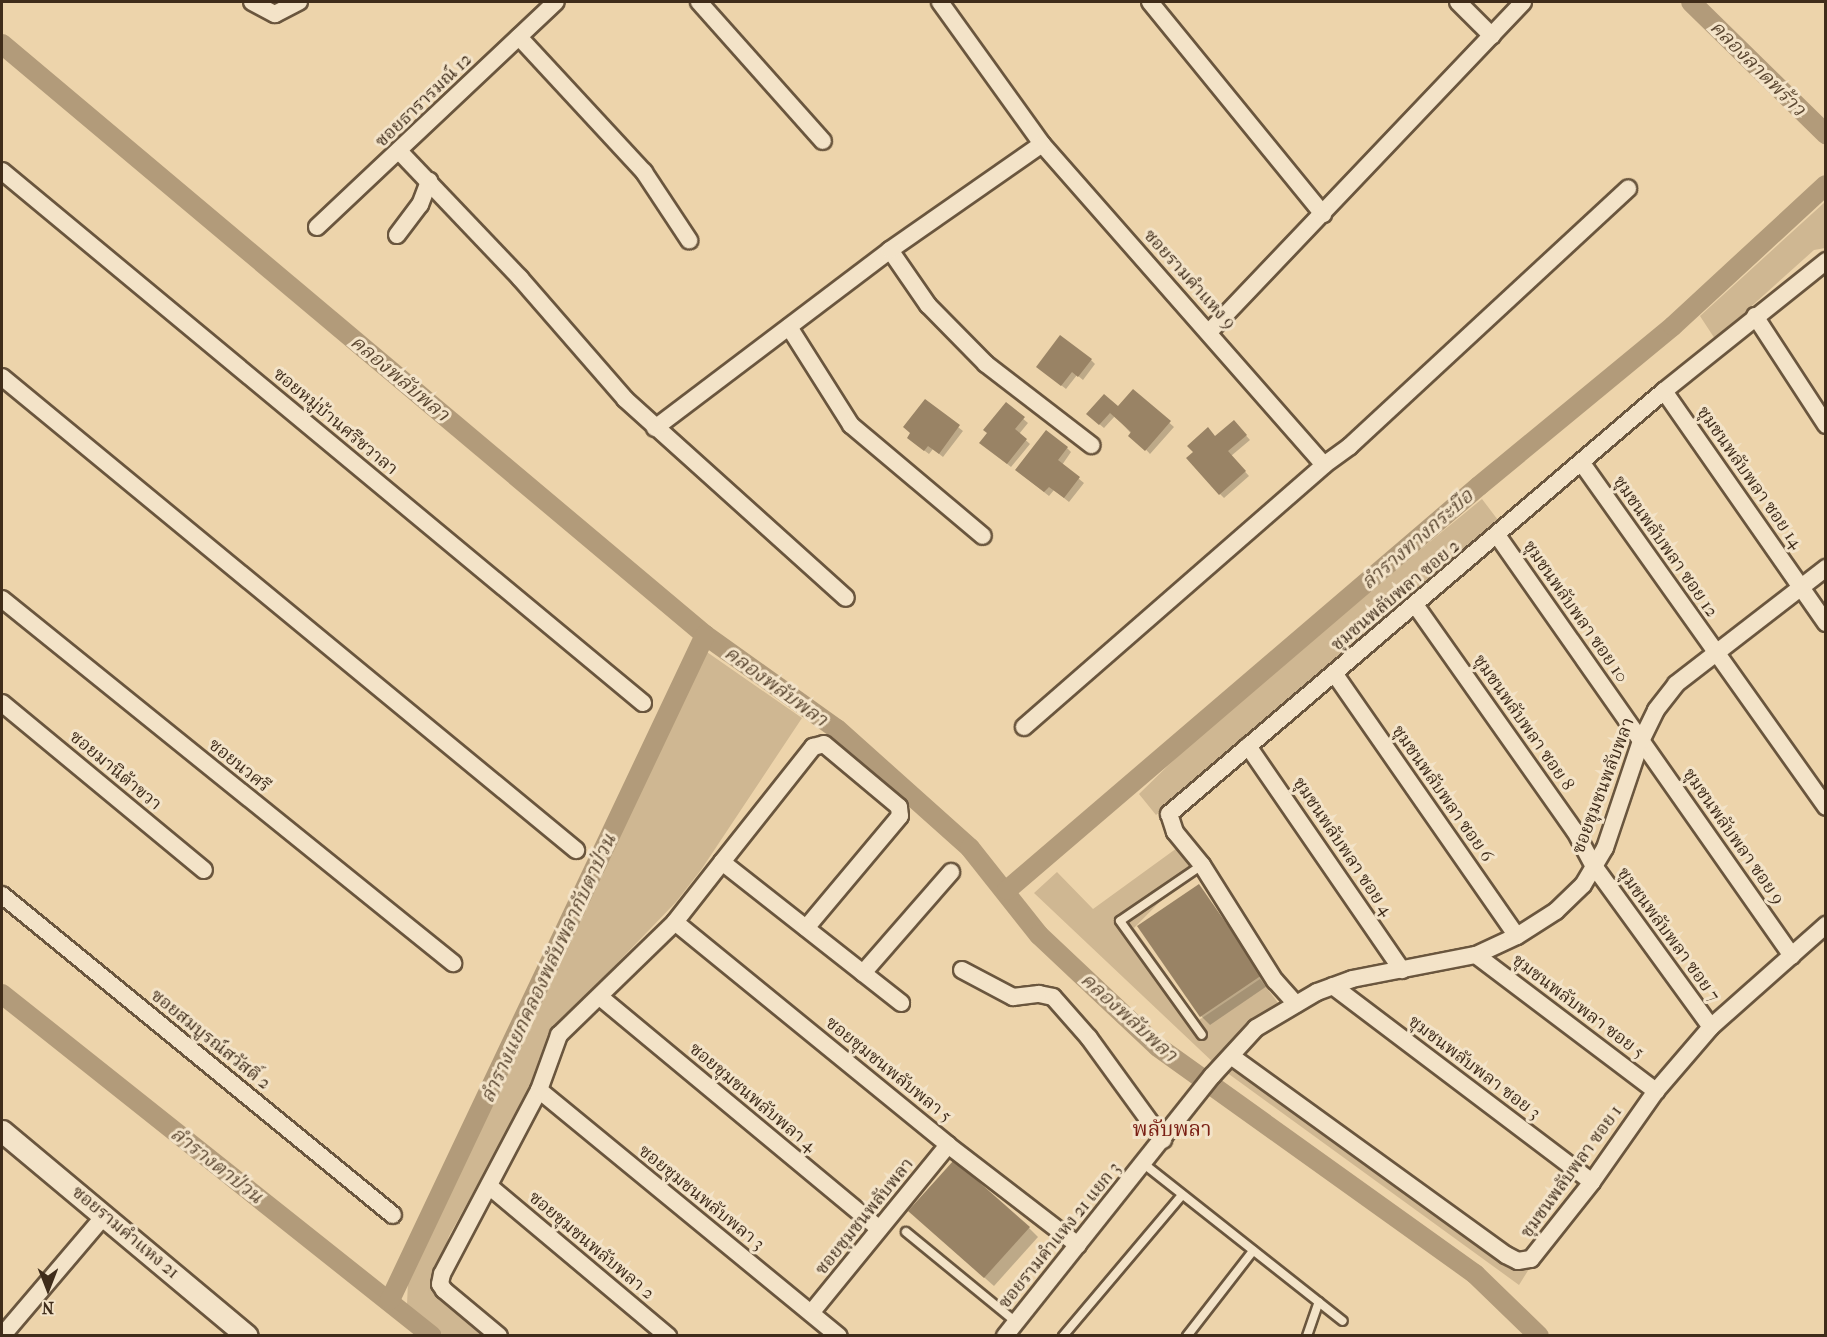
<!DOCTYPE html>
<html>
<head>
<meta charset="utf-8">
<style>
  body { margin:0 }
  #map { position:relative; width:1827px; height:1337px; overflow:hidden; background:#edd4ab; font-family:"IM FELL French Canon","Noto Serif Thai",serif }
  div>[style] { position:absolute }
  .green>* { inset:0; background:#cfb792 }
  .shadow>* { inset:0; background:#0003 }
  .canal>* { height:20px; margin:-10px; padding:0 10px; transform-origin:10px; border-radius:10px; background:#b29b7a }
  .building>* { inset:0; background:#998365 }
  .roads { filter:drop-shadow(2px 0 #6a563e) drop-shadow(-2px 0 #6a563e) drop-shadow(0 2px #6a563e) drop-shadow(0 -2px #6a563e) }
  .service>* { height:8px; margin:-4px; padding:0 4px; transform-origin:4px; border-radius:4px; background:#f3e3c8 }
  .minor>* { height:16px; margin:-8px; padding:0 8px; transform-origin:8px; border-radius:8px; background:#f3e3c8 }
  .tertiary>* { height:21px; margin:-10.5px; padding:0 10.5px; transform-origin:10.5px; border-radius:10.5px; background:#f3e3c8 }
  span { translate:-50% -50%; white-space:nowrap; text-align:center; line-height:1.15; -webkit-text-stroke:6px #f3e3c8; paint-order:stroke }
  .street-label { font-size:18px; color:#3f2c1a }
  .water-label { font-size:20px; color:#5c4832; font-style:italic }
  .quarter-label { font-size:21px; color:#7a1f14 }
  .frame { position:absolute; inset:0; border:3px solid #3f2c1a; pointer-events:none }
  .north { position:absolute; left:18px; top:1259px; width:60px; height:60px; -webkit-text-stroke:4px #f3e3c8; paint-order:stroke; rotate:180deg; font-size:16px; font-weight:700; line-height:24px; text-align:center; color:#3f2c1a }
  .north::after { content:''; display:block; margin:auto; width:21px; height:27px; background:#3f2c1a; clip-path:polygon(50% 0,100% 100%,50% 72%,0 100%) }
</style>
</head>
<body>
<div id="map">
  <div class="green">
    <i style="clip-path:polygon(1825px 202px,1825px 248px,1814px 250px,1715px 339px,1700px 316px)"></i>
    <i style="clip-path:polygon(1482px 499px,1501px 524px,1435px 575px,1156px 815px,1139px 794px,1229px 706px)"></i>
    <i style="clip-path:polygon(704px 650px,802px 718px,701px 870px,676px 902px,577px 1005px,449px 1236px,431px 1291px,484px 1335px,443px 1335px,407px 1305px,408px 1281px)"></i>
    <i style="clip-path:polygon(1177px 848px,1195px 866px,1134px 928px,1199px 1020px,1260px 979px,1279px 1004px,1216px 1065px,1034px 893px,1057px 872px,1093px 909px)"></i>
    <i style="clip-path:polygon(1234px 1061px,1503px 1257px,1529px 1269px,1519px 1285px,1226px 1072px)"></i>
  </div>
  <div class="shadow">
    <i style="clip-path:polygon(1091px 360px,1095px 364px,1083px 380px,1077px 375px,1066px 389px,1043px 371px)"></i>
    <i style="clip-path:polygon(1134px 391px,1174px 427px,1150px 454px,1115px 416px,1104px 428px,1092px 418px,1119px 408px)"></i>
    <i style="clip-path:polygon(925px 401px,963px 431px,943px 457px,933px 449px,929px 454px,913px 442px)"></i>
    <i style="clip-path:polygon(1006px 404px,1028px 423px,1019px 434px,1030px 444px,1011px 467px,986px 447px)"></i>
    <i style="clip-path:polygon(1234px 422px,1250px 440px,1231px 456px,1249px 476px,1224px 498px,1220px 494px,1216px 438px)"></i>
    <i style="clip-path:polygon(1067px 448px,1071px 452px,1062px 465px,1084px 483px,1069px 502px,1054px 490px,1049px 496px,1021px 474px)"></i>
    <i style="clip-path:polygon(1199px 886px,1270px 984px,1210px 1025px,1201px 1016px)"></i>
    <i style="clip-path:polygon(919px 1220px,1029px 1228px,1038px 1237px,994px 1286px)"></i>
  </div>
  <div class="canal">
    <i style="left:1691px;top:2px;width:189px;rotate:44.4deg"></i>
    <i style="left:2px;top:44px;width:918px;rotate:40.05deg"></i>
    <i style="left:705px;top:635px;width:162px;rotate:35.5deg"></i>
    <i style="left:837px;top:729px;width:178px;rotate:41.8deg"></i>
    <i style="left:970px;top:848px;width:111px;rotate:51.6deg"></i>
    <i style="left:1039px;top:935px;width:163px;rotate:43.3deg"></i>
    <i style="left:1158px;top:1047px;width:390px;rotate:35.6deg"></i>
    <i style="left:1475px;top:1274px;width:89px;rotate:44.1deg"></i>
    <i style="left:1007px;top:890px;width:621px;rotate:-40.56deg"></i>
    <i style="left:1479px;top:486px;width:251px;rotate:-39.5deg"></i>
    <i style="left:1673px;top:326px;width:208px;rotate:-42.7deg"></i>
    <i style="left:2px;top:994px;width:549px;rotate:38.5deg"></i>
    <i style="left:390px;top:1300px;width:736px;rotate:-64.65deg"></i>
  </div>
  <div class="building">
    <i style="clip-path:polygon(1060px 335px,1092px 359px,1078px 377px,1072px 372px,1061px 386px,1036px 367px)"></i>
    <i style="clip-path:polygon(1133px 389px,1171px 421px,1145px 451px,1128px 436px,1131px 432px,1110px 413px,1099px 425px,1086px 414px,1104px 394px,1118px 406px)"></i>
    <i style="clip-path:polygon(925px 399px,960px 425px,939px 454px,928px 446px,924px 451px,907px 438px,910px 433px,903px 427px)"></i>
    <i style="clip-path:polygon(1006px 402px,1025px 417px,1015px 429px,1027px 439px,1007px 464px,979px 443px,987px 433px,983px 430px)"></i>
    <i style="clip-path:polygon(1234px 420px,1247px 435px,1228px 451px,1246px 471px,1219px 495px,1186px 458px,1193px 452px,1187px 446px,1208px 427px,1215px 436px)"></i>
    <i style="clip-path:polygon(1046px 430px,1068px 447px,1058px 460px,1080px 477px,1064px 498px,1049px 487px,1044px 492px,1015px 470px)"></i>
    <i style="clip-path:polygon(1199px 884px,1262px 975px,1200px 1017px,1137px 926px)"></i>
    <i style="clip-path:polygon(954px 1160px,1030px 1227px,984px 1278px,908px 1211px)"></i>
  </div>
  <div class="roads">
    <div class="service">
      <i style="left:1202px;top:865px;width:99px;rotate:145.7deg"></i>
      <i style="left:1120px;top:921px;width:140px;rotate:54.3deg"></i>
      <i style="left:1144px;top:1164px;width:253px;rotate:38.3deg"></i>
      <i style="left:906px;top:1232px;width:142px;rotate:39.3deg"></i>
      <i style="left:1063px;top:1336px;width:185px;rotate:-49.8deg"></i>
      <i style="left:1187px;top:1336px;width:108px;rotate:-52.2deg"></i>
      <i style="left:1307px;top:1336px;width:36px;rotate:-71deg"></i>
    </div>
    <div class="minor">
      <i style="left:252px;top:2px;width:26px;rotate:28deg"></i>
      <i style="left:275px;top:14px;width:27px;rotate:-27deg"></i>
      <i style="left:699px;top:2px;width:186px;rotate:48.3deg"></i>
      <i style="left:940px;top:2px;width:175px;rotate:54.3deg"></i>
      <i style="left:1042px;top:144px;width:427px;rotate:48.7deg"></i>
      <i style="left:1324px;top:465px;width:32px;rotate:-36deg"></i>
      <i style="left:1350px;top:446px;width:379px;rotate:-42.8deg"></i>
      <i style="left:1150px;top:2px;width:274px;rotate:50.8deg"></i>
      <i style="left:1458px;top:2px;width:48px;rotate:45deg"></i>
      <i style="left:519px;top:37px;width:184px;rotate:47.2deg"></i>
      <i style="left:644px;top:172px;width:82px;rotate:56.5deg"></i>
      <i style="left:400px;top:152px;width:174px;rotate:46.4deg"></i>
      <i style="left:520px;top:278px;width:160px;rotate:49deg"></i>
      <i style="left:625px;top:399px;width:297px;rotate:42deg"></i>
      <i style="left:2px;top:171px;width:833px;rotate:39.69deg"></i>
      <i style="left:317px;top:227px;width:328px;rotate:-43.3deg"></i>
      <i style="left:397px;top:235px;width:38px;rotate:-53deg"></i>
      <i style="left:420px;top:205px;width:26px;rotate:-69deg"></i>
      <i style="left:890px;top:250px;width:67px;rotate:55.4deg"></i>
      <i style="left:928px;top:305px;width:83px;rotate:45.5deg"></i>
      <i style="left:986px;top:364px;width:133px;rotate:37.6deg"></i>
      <i style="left:1755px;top:316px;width:130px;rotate:56.9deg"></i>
      <i style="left:789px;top:327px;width:116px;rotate:57.7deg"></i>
      <i style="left:851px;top:425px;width:172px;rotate:40.1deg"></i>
      <i style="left:1210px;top:331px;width:454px;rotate:-46.4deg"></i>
      <i style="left:2px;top:377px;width:744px;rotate:39.49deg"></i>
      <i style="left:1664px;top:391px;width:283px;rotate:55.1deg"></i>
      <i style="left:655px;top:428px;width:295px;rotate:-37.1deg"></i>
      <i style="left:890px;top:250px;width:185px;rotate:-34.9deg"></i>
      <i style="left:1581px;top:462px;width:423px;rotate:54.6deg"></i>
      <i style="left:1497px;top:535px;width:514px;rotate:54.98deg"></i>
      <i style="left:2px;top:599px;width:580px;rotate:38.91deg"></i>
      <i style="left:1416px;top:606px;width:276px;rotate:54.8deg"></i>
      <i style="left:1575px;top:831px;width:40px;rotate:62deg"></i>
      <i style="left:1594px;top:866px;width:199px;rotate:54deg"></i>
      <i style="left:1334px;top:673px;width:320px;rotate:55.2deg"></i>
      <i style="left:2px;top:703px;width:262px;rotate:39.6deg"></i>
      <i style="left:1024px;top:727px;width:398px;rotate:-41.1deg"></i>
      <i style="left:1248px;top:746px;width:272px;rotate:55.5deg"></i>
      <i style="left:722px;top:862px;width:147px;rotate:-51.6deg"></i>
      <i style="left:813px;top:747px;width:11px;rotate:-15deg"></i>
      <i style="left:824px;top:744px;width:98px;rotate:40deg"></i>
      <i style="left:899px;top:807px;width:9px;rotate:84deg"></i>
      <i style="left:900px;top:816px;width:146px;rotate:130deg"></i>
      <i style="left:2px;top:895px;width:505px;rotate:39.3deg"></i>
      <i style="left:675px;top:922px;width:353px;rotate:39.2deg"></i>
      <i style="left:948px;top:1145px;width:164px;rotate:37.6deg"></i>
      <i style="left:1476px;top:955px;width:226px;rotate:37.1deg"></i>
      <i style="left:962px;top:970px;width:58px;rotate:27.9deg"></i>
      <i style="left:1013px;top:997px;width:26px;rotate:-7deg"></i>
      <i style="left:1039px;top:994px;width:14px;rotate:12deg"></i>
      <i style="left:1053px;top:997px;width:55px;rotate:48.7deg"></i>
      <i style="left:1089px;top:1038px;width:126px;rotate:54deg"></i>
      <i style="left:863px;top:973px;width:134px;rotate:-48.9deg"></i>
      <i style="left:1333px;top:986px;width:325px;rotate:37.1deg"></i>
      <i style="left:600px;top:997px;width:363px;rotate:39.7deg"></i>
      <i style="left:1296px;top:1004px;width:31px;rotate:-132deg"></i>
      <i style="left:1275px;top:981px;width:137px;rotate:-122.2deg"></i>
      <i style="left:1202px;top:865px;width:43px;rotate:-129.3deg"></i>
      <i style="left:1175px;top:832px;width:19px;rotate:-108deg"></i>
      <i style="left:1169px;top:814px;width:651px;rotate:-40.52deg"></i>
      <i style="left:1664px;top:391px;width:208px;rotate:-38.7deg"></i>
      <i style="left:1231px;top:1056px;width:339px;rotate:35.9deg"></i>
      <i style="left:1506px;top:1255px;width:13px;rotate:27deg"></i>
      <i style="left:1518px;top:1261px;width:13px;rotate:-9deg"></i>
      <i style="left:1531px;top:1259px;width:98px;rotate:-51.6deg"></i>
      <i style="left:1592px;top:1182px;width:111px;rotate:-54.9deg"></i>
      <i style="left:1656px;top:1091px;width:84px;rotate:-49.3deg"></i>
      <i style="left:1711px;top:1027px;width:154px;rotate:-41.6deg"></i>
      <i style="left:539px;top:1090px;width:388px;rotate:39.4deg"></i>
      <i style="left:489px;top:1186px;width:234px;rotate:40deg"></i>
      <i style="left:811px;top:1313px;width:217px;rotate:-50.8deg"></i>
      <i style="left:2px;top:1336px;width:159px;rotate:-49.6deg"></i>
      <i style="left:499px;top:1336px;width:72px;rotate:-140.1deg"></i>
      <i style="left:444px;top:1290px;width:7px;rotate:-124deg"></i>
      <i style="left:440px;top:1284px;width:10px;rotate:-79deg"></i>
      <i style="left:442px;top:1274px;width:208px;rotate:-62.2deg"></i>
      <i style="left:539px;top:1090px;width:59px;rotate:-70deg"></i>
      <i style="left:559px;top:1035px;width:162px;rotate:-44.2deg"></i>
      <i style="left:675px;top:922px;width:76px;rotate:-51.9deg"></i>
      <i style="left:722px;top:862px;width:228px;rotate:38.2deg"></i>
      <i style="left:1005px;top:1336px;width:332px;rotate:-51.5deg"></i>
      <i style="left:1212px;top:1076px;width:65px;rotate:-47.5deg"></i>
      <i style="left:1256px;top:1028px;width:71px;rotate:-30.5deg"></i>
      <i style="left:1317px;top:992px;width:37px;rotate:-20deg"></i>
      <i style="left:1352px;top:979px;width:126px;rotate:-11deg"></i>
      <i style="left:1476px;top:955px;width:45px;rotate:-24.9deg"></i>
      <i style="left:1517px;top:936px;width:46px;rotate:-32.7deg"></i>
      <i style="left:1556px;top:911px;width:37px;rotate:-44deg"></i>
      <i style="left:1583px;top:885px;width:43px;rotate:-59.3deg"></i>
      <i style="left:1605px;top:848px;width:113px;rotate:-71.4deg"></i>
      <i style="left:1641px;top:741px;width:34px;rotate:-64deg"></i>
      <i style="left:1656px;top:710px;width:33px;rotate:-52deg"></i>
      <i style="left:1676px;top:684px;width:190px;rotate:-37.7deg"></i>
    </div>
    <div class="tertiary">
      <i style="left:2px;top:1131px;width:319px;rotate:39.9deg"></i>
    </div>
  </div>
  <div class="street-label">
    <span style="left:424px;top:101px;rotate:-44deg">ซอยธารารมณ์ 12</span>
    <span style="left:1189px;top:280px;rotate:48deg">ซอยรามคำแหง 9</span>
    <span style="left:335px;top:422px;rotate:40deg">ซอยหมู่บ้านศรีชวาลา</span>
    <span style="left:1749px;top:478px;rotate:55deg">ชุมชนพลับพลา ซอย 14</span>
    <span style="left:1665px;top:547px;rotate:55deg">ชุมชนพลับพลา ซอย 12</span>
    <span style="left:1396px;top:596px;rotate:-40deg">ชุมชนพลับพลา ซอย 2</span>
    <span style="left:1575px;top:612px;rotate:55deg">ชุมชนพลับพลา ซอย 10</span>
    <span style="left:1523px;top:723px;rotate:55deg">ชุมชนพลับพลา ซอย 8</span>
    <span style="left:239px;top:766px;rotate:39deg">ซอยนวศรี</span>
    <span style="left:115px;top:771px;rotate:40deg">ซอยมานิต้าขวา</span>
    <span style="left:1604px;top:786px;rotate:-69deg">ซอยชุมชนพลับพลา</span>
    <span style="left:1442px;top:794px;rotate:55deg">ชุมชนพลับพลา ซอย 6</span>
    <span style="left:1733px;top:837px;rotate:55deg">ชุมชนพลับพลา ซอย 9</span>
    <span style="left:1342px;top:847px;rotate:56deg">ชุมชนพลับพลา ซอย 4</span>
    <span style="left:1668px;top:935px;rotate:54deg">ชุมชนพลับพลา ซอย 7</span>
    <span style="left:1578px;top:1007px;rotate:37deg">ชุมชนพลับพลา ซอย 5</span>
    <span style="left:210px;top:1040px;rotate:39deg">ซอยสมบูรณ์สวัสดิ์ 2</span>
    <span style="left:1474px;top:1068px;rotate:37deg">ชุมชนพลับพลา ซอย 3</span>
    <span style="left:888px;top:1070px;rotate:39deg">ซอยชุมชนพลับพลา 5</span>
    <span style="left:752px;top:1098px;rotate:40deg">ซอยชุมชนพลับพลา 4</span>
    <span style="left:1572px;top:1172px;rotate:-54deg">ชุมชนพลับพลา ซอย 1</span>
    <span style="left:701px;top:1198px;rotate:39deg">ซอยชุมชนพลับพลา 3</span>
    <span style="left:865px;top:1217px;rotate:-51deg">ซอยชุมชนพลับพลา</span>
    <span style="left:125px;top:1233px;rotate:40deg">ซอยรามคำแหง 21</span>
    <span style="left:1060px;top:1236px;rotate:-51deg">ซอยรามคำแหง 21 แยก 3</span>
    <span style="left:591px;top:1246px;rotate:40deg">ซอยชุมชนพลับพลา 2</span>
  </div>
  <div class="water-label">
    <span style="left:1758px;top:68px;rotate:45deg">คลองลาดพร้าว</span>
    <span style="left:400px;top:378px;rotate:40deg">คลองพลับพลา</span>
    <span style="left:1417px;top:539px;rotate:-41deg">ลำรางทางกระบือ</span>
    <span style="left:776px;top:686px;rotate:36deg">คลองพลับพลา</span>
    <span style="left:548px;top:968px;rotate:-65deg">ลำรางแยกคลองพลับพลากับตาป่วน</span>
    <span style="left:1129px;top:1017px;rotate:42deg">คลองพลับพลา</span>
    <span style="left:217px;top:1165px;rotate:38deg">ลำรางตาป่วน</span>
  </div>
  <div class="quarter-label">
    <span style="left:1172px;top:1129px">พลับพลา</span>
  </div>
  <div class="frame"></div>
  <div class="north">N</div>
</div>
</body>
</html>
